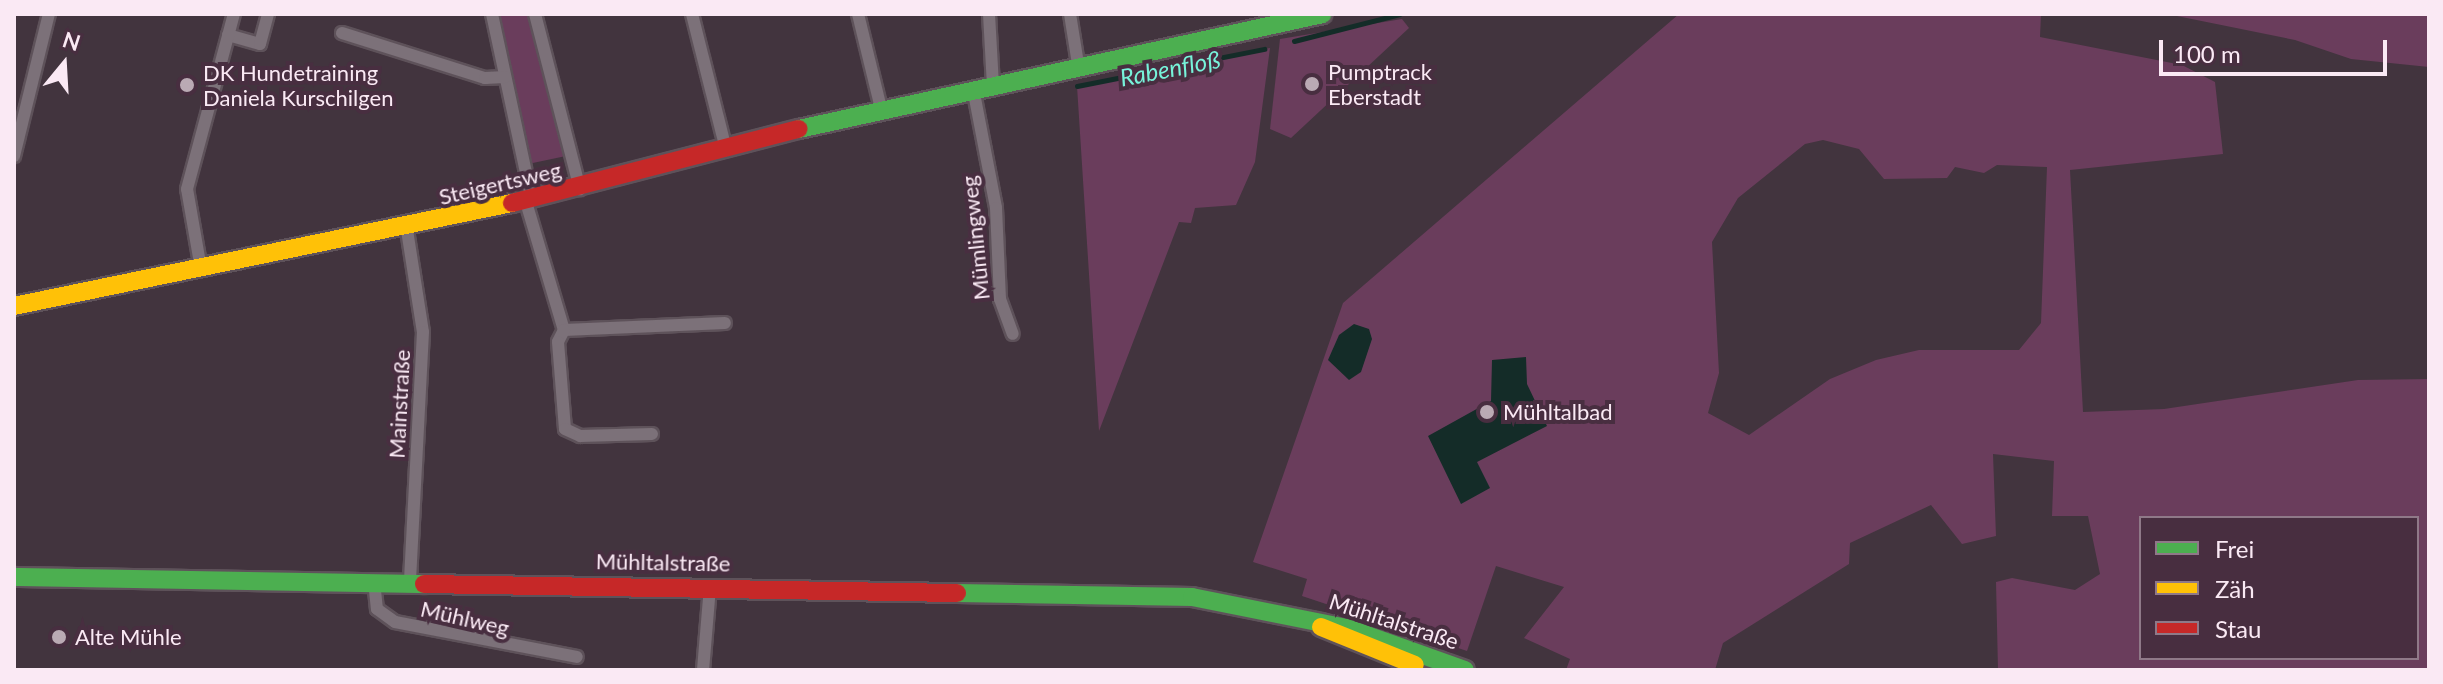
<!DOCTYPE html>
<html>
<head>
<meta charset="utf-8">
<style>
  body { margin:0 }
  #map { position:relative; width:2443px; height:684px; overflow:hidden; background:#42343e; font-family:Lato,sans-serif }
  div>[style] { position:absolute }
  .green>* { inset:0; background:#6a3d5c }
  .water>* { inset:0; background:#142c28 }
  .stream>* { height:5px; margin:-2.5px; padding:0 2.5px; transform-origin:2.5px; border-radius:2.5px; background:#142c28 }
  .roads { filter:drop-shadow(2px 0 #5e525a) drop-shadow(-2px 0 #5e525a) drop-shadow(0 2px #5e525a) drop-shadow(0 -2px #5e525a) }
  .street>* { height:12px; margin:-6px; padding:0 6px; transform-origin:6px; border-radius:6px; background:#7c7179 }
  .fast>* { height:18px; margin:-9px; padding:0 9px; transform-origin:9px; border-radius:9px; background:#4caf50 }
  .slow>* { height:18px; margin:-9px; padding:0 9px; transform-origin:9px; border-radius:9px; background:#ffc107 }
  .jam>* { height:18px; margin:-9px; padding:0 9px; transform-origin:9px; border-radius:9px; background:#c62828 }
  .dots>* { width:22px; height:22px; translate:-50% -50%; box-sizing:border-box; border:4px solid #482e40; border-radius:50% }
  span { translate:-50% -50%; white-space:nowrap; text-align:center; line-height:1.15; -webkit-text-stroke:8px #482e40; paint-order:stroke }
  .poi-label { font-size:22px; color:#fae9f4 }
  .left { translate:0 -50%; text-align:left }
  .street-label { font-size:22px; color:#fae9f4 }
  .water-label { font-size:24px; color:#77f3da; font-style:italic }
  .frame { position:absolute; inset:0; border:16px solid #fae9f4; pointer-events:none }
  .legend { position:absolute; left:2139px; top:516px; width:280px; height:144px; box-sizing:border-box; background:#482e40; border:2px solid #8f7988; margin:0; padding:10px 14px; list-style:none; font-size:24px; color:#fae9f4 }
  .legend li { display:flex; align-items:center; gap:16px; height:40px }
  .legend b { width:40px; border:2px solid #8f7988 }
  .north { position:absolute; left:24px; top:24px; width:80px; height:80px; -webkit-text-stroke:6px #482e40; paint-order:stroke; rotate:18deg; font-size:22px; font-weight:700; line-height:32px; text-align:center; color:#fae9f4 }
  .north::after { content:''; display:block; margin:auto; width:28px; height:36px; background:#fae9f4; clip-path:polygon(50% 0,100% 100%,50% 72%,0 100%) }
  .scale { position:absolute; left:2159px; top:40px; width:228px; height:36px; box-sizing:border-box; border:4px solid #fae9f4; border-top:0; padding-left:10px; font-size:24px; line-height:28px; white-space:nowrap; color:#fae9f4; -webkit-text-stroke:6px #482e40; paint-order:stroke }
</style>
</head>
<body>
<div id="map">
  <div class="green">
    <i style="clip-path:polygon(499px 14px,528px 14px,566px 156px,528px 164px)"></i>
    <i style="clip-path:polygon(evenodd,1679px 14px,2041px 14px,2040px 37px,2182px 65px,2215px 82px,2223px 154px,2070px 170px,2083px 412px,2164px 409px,2358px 380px,2429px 379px,2429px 670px,1998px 670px,1996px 582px,2012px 578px,2075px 590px,2100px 574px,2088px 516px,2052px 516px,2054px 461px,1993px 454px,1996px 536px,1962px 544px,1931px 505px,1850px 543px,1849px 564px,1723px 643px,1715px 670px,1566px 670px,1570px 659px,1524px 638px,1564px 587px,1496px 566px,1467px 651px,1302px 596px,1307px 579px,1253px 562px,1343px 303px,1679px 14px,1823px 140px,1859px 149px,1884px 179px,1947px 178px,1955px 167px,1984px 173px,1997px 165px,2047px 167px,2041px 323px,2019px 350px,1919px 350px,1876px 360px,1830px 379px,1749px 435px,1708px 413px,1719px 373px,1712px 242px,1738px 198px,1805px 144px,1823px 140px,1679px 14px,2141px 518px,2417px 518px,2417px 658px,2141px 658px,2141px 518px)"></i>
    <i style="clip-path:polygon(2167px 14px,2429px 14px,2429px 67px,2351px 59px,2295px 40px)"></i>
    <i style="clip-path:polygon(1402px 19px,1409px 28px,1291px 138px,1270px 129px,1280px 39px)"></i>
    <i style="clip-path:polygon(1270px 48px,1255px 162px,1236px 205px,1195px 208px,1191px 223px,1179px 222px,1099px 431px,1077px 86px)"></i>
  </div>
  <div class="water">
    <i style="clip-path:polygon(1354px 324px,1369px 329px,1372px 339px,1361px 372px,1349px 380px,1328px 360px,1339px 335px)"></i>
    <i style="clip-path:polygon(1526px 357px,1527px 384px,1547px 426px,1477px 462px,1490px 488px,1461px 504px,1428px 436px,1491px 401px,1492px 360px)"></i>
  </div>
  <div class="stream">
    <i style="left:1294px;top:41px;width:109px;rotate:-14.3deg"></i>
    <i style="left:1077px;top:86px;width:191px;rotate:-11.2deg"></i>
  </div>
  <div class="roads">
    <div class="street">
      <i style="left:492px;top:14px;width:191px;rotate:77.9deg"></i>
      <i style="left:535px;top:14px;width:181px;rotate:75.6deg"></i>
      <i style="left:692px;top:14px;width:139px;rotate:75.9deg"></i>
      <i style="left:858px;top:14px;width:97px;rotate:76.3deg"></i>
      <i style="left:989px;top:14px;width:71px;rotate:86.8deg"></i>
      <i style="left:1070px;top:14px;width:57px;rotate:80.9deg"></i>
      <i style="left:342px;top:33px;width:150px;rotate:17.5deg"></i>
      <i style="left:485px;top:78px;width:20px;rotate:-3deg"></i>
      <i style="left:228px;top:35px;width:33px;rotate:16deg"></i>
      <i style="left:260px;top:44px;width:31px;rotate:-75deg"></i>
      <i style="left:973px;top:88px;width:122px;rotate:79.1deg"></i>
      <i style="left:996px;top:208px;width:91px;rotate:87.5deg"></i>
      <i style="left:1000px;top:299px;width:37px;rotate:70deg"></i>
      <i style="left:14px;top:156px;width:146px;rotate:-76.2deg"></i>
      <i style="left:526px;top:202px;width:134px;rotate:73.5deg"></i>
      <i style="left:564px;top:330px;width:161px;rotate:-2.5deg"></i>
      <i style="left:407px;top:230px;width:103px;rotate:81.1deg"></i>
      <i style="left:423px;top:332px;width:250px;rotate:93deg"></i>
      <i style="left:201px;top:269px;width:81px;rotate:-99.9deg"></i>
      <i style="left:187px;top:189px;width:181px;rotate:-75deg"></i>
      <i style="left:564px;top:330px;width:13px;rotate:117deg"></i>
      <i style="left:558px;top:342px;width:87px;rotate:85.4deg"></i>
      <i style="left:565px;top:429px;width:17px;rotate:25deg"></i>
      <i style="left:580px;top:436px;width:72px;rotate:-1.6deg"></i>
      <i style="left:374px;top:581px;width:28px;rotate:84deg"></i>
      <i style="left:377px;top:609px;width:22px;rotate:36deg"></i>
      <i style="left:395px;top:622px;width:185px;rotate:10.9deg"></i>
      <i style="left:703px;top:670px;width:84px;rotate:-85.2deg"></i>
    </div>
    <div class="fast">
      <i style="left:799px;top:129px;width:536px;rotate:-12.38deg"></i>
      <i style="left:14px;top:577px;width:410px;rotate:1deg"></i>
      <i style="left:957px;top:593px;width:235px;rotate:1deg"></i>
      <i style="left:1192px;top:597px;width:158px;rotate:11.3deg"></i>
      <i style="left:1347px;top:628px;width:125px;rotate:19.6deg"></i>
    </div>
    <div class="slow">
      <i style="left:14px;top:306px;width:509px;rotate:-11.69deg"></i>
      <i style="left:1321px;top:627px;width:101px;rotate:22deg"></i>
    </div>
    <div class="jam">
      <i style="left:512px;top:203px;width:296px;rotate:-14.5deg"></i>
      <i style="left:424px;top:584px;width:533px;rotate:0.97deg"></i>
    </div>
  </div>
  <div class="dots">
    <i style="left:1312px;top:84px;background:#baaab4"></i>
    <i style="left:187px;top:85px;background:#baaab4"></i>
    <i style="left:1487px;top:412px;background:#baaab4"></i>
    <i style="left:59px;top:637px;background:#baaab4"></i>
  </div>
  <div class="poi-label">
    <span class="left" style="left:1328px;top:84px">Pumptrack<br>Eberstadt</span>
    <span class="left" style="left:203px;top:85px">DK Hundetraining<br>Daniela Kurschilgen</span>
    <span class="left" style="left:1503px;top:412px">Mühltalbad</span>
    <span class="left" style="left:75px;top:637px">Alte Mühle</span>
  </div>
  <div class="street-label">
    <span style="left:500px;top:183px;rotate:-13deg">Steigertsweg</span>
    <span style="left:975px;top:238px;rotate:-96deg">Mümlingweg</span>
    <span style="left:399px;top:404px;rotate:-87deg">Mainstraße</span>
    <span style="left:663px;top:562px;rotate:1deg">Mühltalstraße</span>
    <span style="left:465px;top:618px;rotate:13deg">Mühlweg</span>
    <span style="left:1394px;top:621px;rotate:18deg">Mühltalstraße</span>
  </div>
  <div class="water-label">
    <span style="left:1170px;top:68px;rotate:-11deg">Rabenfloß</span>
  </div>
  <div class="frame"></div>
  <ul class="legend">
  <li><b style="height:10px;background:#4caf50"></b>Frei</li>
  <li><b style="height:10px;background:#ffc107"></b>Zäh</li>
  <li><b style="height:10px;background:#c62828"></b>Stau</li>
  </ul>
  <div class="north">N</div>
  <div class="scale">100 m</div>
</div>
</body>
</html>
